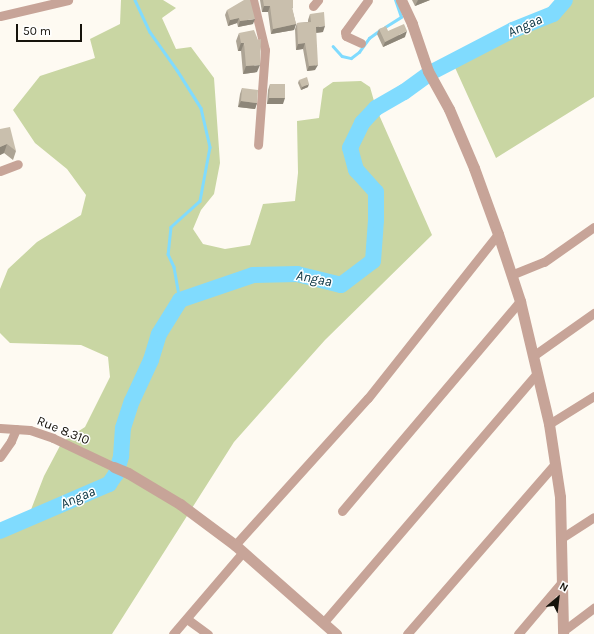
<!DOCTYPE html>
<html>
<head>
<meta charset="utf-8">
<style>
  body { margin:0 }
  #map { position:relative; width:594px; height:634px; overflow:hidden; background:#fefaf2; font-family:Karla,sans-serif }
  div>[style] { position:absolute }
  .green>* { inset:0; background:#c9d6a3 }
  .stream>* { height:2.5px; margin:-1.25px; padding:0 1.25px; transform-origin:1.25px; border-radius:1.25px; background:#80dbfe }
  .river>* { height:16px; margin:-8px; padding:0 8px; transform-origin:8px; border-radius:8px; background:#80dbfe }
  .minor>* { height:9px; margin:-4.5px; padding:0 4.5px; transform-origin:4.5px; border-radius:4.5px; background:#c7a498 }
  .tertiary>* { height:11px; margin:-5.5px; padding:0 5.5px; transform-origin:5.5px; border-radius:5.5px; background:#c7a498 }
  .wall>* { inset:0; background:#ada495 }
  .shaded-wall>* { inset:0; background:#8d8679 }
  .building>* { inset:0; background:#c9bfad }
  span { translate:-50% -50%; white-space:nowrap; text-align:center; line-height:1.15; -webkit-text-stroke:3px #fff; paint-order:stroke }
  .street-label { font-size:13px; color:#16130c }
  .water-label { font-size:14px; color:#04303f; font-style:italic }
  .north { position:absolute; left:538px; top:578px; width:40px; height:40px; -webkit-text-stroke:3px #fff; paint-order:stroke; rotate:28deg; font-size:11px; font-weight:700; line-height:16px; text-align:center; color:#16130c }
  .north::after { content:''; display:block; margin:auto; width:14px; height:18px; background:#16130c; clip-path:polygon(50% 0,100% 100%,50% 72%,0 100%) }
  .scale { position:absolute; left:16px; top:24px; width:66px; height:18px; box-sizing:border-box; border:2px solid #16130c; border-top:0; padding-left:5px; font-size:12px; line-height:14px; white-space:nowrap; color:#16130c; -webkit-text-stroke:3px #fff; paint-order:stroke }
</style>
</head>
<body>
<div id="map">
  <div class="green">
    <i style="clip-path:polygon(121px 0,163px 0,176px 8px,162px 18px,176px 49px,191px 47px,214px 78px,220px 163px,214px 194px,201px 210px,193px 229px,203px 244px,225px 249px,250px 245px,263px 204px,295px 201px,298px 173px,297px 121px,319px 118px,323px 89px,333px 82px,361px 81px,370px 87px,376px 108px,432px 235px,325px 340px,234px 442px,112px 634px,0 634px,0 531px,17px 522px,27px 520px,44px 476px,62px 442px,85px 427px,110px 377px,108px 357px,81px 345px,10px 343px,0 333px,0 289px,8px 269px,37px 242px,81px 215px,86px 195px,67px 169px,35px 143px,13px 110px,40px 76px,95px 58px,90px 39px,120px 24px)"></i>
    <i style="clip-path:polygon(565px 0,594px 0,594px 97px,496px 158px,452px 61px,488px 45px,514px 30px,553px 14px)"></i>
  </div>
  <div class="stream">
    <i style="left:135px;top:0;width:35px;rotate:65deg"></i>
    <i style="left:150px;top:32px;width:47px;rotate:54.6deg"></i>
    <i style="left:177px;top:70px;width:45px;rotate:57.7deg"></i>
    <i style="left:201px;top:108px;width:40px;rotate:77deg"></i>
    <i style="left:210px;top:147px;width:55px;rotate:100.5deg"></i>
    <i style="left:200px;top:201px;width:39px;rotate:138deg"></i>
    <i style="left:171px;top:227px;width:27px;rotate:96deg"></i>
    <i style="left:168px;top:254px;width:14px;rotate:65deg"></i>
    <i style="left:174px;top:267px;width:34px;rotate:80deg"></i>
    <i style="left:385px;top:27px;width:19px;rotate:-32deg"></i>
    <i style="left:401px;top:17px;width:18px;rotate:-109deg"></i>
    <i style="left:333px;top:46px;width:13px;rotate:48deg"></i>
    <i style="left:342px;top:56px;width:9px;rotate:13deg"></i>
    <i style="left:351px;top:58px;width:10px;rotate:-37deg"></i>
    <i style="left:359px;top:52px;width:17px;rotate:-54deg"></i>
    <i style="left:369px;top:38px;width:14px;rotate:-36deg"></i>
  </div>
  <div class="river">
    <i style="left:0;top:531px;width:119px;rotate:-23.3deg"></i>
    <i style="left:109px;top:484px;width:12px;rotate:-55deg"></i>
    <i style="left:116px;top:474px;width:19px;rotate:-74deg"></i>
    <i style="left:121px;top:456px;width:28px;rotate:-86deg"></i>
    <i style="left:123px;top:428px;width:28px;rotate:-72deg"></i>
    <i style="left:132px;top:401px;width:45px;rotate:-65.1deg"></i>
    <i style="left:151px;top:360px;width:27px;rotate:-73deg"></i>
    <i style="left:159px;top:334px;width:40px;rotate:-58deg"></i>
    <i style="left:180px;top:300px;width:77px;rotate:-18.9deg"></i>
    <i style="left:253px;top:275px;width:44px;rotate:-1.3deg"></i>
    <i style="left:297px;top:274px;width:45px;rotate:14deg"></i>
    <i style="left:341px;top:285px;width:40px;rotate:-37deg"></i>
    <i style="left:373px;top:261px;width:41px;rotate:-85.8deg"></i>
    <i style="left:376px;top:220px;width:28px;rotate:-90deg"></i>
    <i style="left:376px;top:192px;width:30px;rotate:-132deg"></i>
    <i style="left:356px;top:170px;width:23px;rotate:-105deg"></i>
    <i style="left:350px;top:148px;width:28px;rotate:-64deg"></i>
    <i style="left:362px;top:123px;width:21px;rotate:-47deg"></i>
    <i style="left:376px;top:108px;width:32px;rotate:-30deg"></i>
    <i style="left:404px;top:92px;width:34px;rotate:-36deg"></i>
    <i style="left:432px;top:72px;width:91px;rotate:-27.4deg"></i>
    <i style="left:513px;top:30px;width:43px;rotate:-21.8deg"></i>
    <i style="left:553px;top:14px;width:18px;rotate:-49deg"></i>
  </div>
  <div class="minor">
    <i style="left:253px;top:0;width:51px;rotate:76.5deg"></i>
    <i style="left:265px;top:50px;width:95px;rotate:94.2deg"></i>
    <i style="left:313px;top:6px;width:8px;rotate:-50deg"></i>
    <i style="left:0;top:16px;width:70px;rotate:-13.2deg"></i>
    <i style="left:361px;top:43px;width:17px;rotate:-155deg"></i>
    <i style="left:346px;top:36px;width:4px;rotate:-104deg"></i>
    <i style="left:345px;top:32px;width:39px;rotate:-54deg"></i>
    <i style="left:0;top:171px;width:19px;rotate:-21deg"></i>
    <i style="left:511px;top:275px;width:35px;rotate:-22deg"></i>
    <i style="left:544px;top:262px;width:61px;rotate:-35deg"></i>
    <i style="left:533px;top:356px;width:75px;rotate:-35.2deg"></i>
    <i style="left:549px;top:424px;width:53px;rotate:-31.9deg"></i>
    <i style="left:0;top:428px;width:30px;rotate:4deg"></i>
    <i style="left:30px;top:430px;width:24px;rotate:19deg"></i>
    <i style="left:53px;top:438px;width:68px;rotate:25.4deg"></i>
    <i style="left:0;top:457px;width:19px;rotate:-55deg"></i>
    <i style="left:11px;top:441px;width:13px;rotate:-67deg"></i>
    <i style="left:342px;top:511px;width:275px;rotate:-49.7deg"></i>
    <i style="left:560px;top:539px;width:40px;rotate:-32.9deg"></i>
    <i style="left:235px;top:545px;width:198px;rotate:-47.9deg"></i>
    <i style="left:368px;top:398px;width:209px;rotate:-51.6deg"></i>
    <i style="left:187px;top:619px;width:26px;rotate:36deg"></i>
    <i style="left:323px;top:623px;width:329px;rotate:-49.4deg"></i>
    <i style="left:563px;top:631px;width:39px;rotate:-37deg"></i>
    <i style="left:173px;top:634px;width:108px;rotate:-49.5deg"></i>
    <i style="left:407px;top:634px;width:224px;rotate:-49deg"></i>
    <i style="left:518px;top:634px;width:68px;rotate:-49.8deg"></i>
  </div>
  <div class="tertiary">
    <i style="left:401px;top:0;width:26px;rotate:65deg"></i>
    <i style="left:412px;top:24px;width:50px;rotate:71.2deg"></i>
    <i style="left:428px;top:71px;width:43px;rotate:61.1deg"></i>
    <i style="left:449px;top:109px;width:64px;rotate:67deg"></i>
    <i style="left:474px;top:168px;width:70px;rotate:70deg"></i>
    <i style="left:498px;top:234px;width:71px;rotate:71.8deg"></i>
    <i style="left:520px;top:301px;width:126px;rotate:76.7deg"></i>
    <i style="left:549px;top:424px;width:74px;rotate:81.4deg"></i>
    <i style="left:560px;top:497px;width:137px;rotate:88.7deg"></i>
    <i style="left:114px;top:467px;width:15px;rotate:23deg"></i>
    <i style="left:128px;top:473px;width:61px;rotate:30.8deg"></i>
    <i style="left:180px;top:504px;width:69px;rotate:36.7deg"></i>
    <i style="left:235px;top:545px;width:135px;rotate:41.4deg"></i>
  </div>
  <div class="wall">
    <i style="clip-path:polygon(260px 0,293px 0,293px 7px,292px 9px,296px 24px,294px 30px,271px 34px,268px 12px,262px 12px)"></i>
    <i style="clip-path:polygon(412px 0,430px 0,415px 6px)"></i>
    <i style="clip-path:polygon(227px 10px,253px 24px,238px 27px,237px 23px,228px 26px,225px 15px)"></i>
    <i style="clip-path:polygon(310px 14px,323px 32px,316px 33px,315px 70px,307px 71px,303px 49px,296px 50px,295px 29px,297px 23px,308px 22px,308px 20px)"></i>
    <i style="clip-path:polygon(379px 29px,388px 31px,405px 37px,383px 47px,377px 34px)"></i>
    <i style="clip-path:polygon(239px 33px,257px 72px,243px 74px,241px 51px,238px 51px,236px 41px)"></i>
    <i style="clip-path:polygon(299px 80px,308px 87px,301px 90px,298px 83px)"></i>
    <i style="clip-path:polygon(270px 84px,283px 104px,267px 104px,268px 90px)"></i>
    <i style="clip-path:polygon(242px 88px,257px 103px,255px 109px,238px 107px,240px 94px)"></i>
    <i style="clip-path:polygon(0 129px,16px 151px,13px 160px,4px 153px,0 155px)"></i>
  </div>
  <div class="shaded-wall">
    <i style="clip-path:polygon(418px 0,430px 0,415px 6px)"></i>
    <i style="clip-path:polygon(264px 6px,270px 6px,268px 12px,262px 12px)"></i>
    <i style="clip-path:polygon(239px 18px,237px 23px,228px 26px,230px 20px)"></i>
    <i style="clip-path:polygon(255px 19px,253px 24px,238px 27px,240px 21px)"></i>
    <i style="clip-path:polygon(296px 24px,294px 30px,271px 34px,273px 29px)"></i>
    <i style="clip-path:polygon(325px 26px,323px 32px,314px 33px,316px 27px)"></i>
    <i style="clip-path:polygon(407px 31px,405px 37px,383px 47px,385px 42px)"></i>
    <i style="clip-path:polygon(241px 43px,244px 43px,241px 51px,238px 51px)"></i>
    <i style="clip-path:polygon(305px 43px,303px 49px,296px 50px,298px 44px)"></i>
    <i style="clip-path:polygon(260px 65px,257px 72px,243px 74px,246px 66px)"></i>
    <i style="clip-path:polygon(318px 65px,315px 70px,307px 71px,309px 66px)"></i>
    <i style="clip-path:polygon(309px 84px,308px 87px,301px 90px,302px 87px)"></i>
    <i style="clip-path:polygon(269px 98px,285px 98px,283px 104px,267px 104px)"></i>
    <i style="clip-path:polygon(241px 101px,257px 103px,255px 109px,238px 107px)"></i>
    <i style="clip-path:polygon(7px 144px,4px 153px,0 155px,0 147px)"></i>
  </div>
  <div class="building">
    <i style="clip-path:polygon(244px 0,250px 0,255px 19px,240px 21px,239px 18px,230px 20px,227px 10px)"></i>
    <i style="clip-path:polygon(263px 0,293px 0,293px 7px,292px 7px,296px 24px,273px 29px,270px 6px,264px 6px)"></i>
    <i style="clip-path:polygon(324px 12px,325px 26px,316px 27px,318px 65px,309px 66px,305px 43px,298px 44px,297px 23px,311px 22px,310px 14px)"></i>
    <i style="clip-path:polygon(404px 24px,407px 31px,385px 42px,379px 29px,386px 26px,388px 31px)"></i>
    <i style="clip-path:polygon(254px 30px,258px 40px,261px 39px,260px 65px,246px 66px,244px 43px,241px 43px,239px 33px)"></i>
    <i style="clip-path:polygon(307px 77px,309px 84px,302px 87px,299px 80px)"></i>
    <i style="clip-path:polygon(270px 84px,285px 84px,285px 98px,269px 98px)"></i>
    <i style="clip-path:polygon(242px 88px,258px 90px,257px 103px,241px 101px)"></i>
    <i style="clip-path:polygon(10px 127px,16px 151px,7px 144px,0 147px,0 129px)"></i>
  </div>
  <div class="street-label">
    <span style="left:63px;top:431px;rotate:22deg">Rue 8.310</span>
  </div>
  <div class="water-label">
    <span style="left:525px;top:26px;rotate:-24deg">Angaa</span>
    <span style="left:314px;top:279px;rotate:11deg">Angaa</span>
    <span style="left:78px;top:498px;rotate:-23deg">Angaa</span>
  </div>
  <div class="north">N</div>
  <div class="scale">50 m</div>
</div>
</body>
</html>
